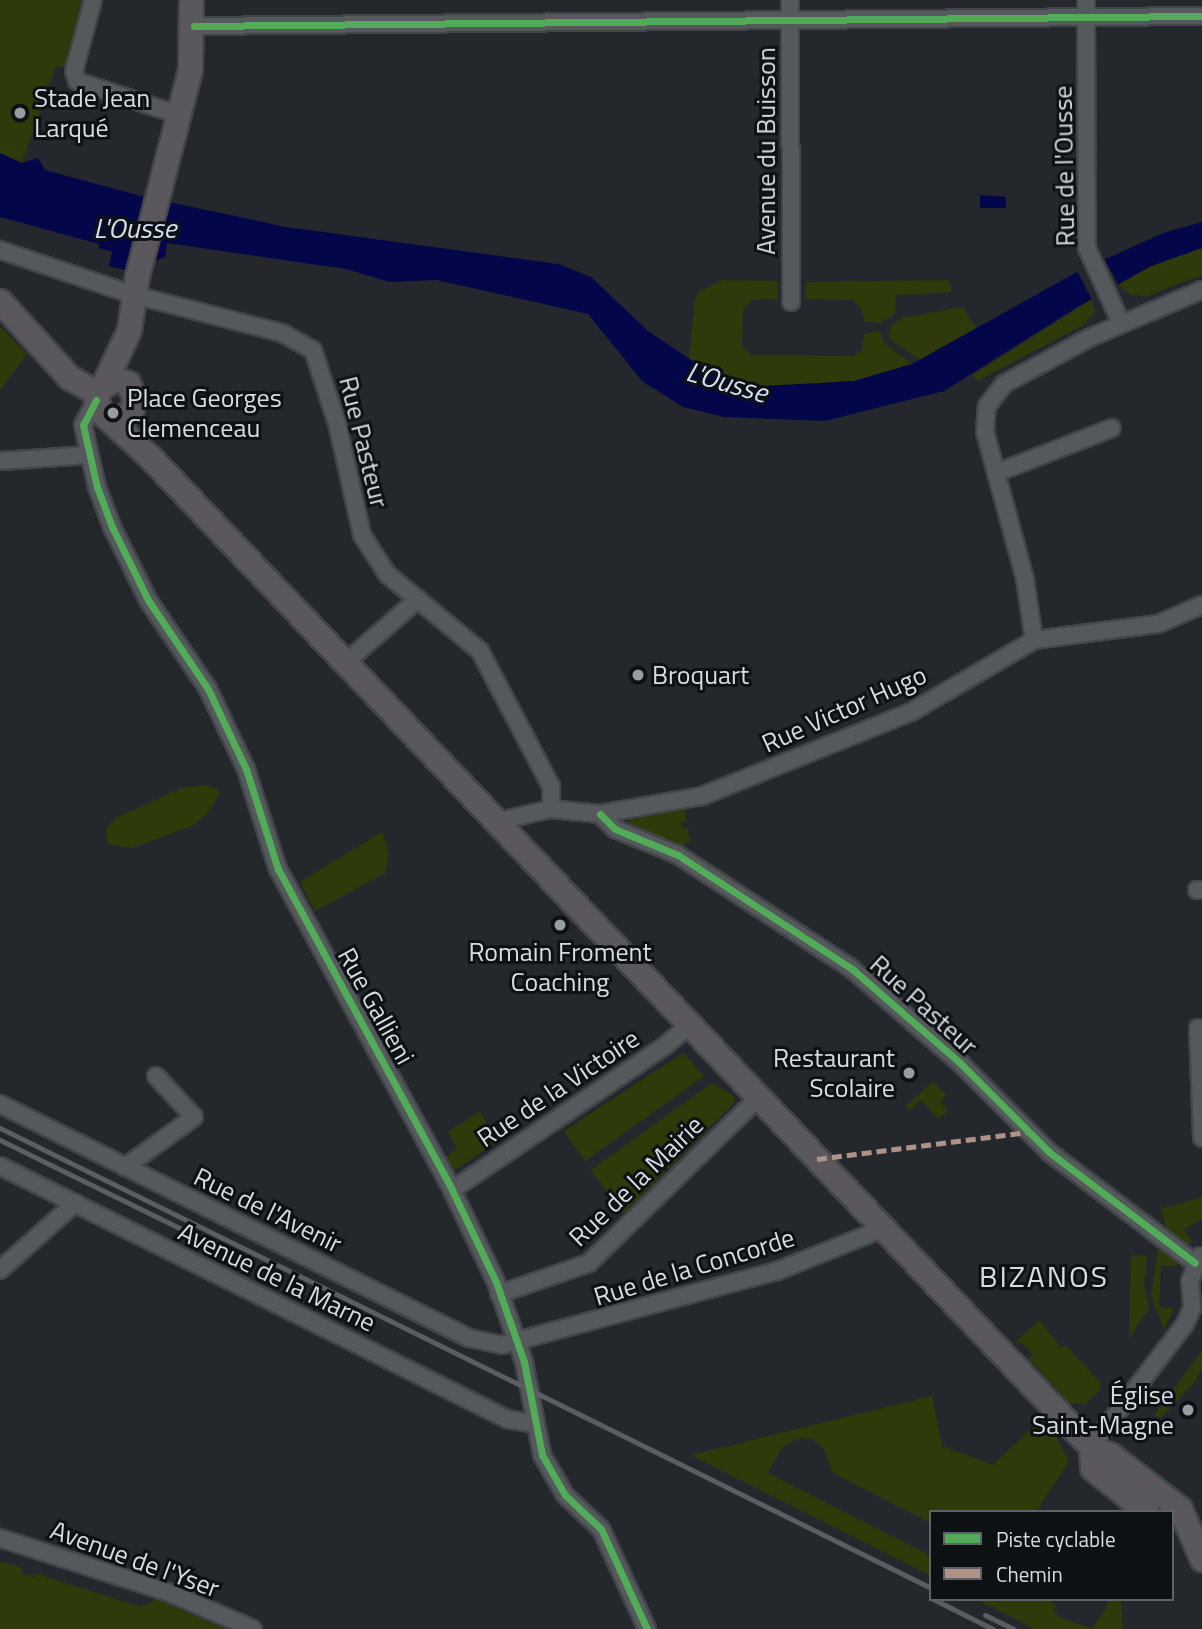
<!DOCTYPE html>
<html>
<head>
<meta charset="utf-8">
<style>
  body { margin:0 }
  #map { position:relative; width:1202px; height:1629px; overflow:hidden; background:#24282c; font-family:"Titillium Web",sans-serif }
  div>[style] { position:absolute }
  .green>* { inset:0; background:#2f3a0a }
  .water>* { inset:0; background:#030649 }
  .pier>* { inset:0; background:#24282c }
  .roads { filter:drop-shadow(2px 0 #424549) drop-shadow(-2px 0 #424549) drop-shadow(0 2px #424549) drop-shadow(0 -2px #424549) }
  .minor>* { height:16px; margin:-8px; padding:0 8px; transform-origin:8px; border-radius:8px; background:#55595b }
  .secondary>* { height:23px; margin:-11.5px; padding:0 11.5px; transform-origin:11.5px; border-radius:11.5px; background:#5a585c }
  .rail>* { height:5px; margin:-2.5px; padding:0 2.5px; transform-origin:2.5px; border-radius:2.5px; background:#5b5e61 }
  .quiet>* { height:5px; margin-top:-2.5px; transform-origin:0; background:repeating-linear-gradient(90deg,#af9288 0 10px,transparent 0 15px) }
  .cycleway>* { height:7px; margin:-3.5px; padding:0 3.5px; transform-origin:3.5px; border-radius:3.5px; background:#51ab58 }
  .dots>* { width:19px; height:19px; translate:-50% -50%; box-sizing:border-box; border:4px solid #0e1114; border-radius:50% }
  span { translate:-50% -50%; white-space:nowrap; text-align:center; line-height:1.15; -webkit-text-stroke:6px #0e1114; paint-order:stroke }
  .poi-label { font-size:26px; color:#d7dce0 }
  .left { translate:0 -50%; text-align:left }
  .right { translate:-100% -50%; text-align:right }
  .street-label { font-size:26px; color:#d7dce0 }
  .water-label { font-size:28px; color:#d4dff4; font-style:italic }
  .quarter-label { font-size:30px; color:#d7dce0; letter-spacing:2px }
  .legend { position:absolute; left:929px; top:1510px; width:245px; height:91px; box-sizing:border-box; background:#0e1114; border:2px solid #5e6266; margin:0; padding:9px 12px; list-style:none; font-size:21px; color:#d7dce0 }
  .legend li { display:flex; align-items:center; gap:14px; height:35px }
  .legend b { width:35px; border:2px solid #5e6266 }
</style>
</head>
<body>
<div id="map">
  <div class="green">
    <i style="clip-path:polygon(0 0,82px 0,64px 67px,56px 66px,22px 163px,0 153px)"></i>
    <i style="clip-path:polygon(1202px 248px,1202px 275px,1147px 296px,1131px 295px,1118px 285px,1151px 266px)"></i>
    <i style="clip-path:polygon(722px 280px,777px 281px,778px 299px,752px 300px,743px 309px,742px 346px,751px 355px,854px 356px,862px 350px,864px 334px,879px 331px,885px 344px,912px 364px,854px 381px,810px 384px,764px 386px,725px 378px,689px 359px,695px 300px,698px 292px)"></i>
    <i style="clip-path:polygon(949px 280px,951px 292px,896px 295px,895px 314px,880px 323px,864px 321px,862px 309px,852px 300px,805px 299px,806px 282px)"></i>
    <i style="clip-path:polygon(1092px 299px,1095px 312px,1082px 326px,977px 381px,973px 375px)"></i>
    <i style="clip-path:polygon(963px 307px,976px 328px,920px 360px,889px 339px,890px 327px,902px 318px)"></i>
    <i style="clip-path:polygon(0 326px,27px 354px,0 390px)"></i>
    <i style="clip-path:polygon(205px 785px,217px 789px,219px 795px,206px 815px,192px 826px,132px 848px,108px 844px,106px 828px,118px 817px,181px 788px)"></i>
    <i style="clip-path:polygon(684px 808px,687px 821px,681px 822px,683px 829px,688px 828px,690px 842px,677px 847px,627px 829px,629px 816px)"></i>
    <i style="clip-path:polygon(382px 832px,389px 852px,385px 873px,315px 911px,300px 882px)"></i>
    <i style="clip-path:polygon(683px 1053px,704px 1076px,585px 1161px,564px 1131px)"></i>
    <i style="clip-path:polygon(933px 1081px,946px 1095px,940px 1101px,948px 1110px,938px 1119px,921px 1100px,910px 1110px,906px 1106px)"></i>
    <i style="clip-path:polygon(712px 1083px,734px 1096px,735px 1102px,623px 1214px,591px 1170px)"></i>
    <i style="clip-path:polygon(480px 1111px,497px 1142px,452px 1172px,444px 1158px,457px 1149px,448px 1132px)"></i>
    <i style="clip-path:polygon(1202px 1197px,1202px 1219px,1184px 1229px,1192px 1242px,1187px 1246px,1166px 1229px,1161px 1209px)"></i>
    <i style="clip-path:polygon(1159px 1247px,1177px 1258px,1177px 1266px,1161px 1265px,1159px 1307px,1174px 1308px,1164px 1330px,1151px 1295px)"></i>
    <i style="clip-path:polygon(1131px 1255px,1147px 1256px,1144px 1286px,1149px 1309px,1129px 1338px)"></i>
    <i style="clip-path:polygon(1040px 1320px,1061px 1348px,1065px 1345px,1101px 1383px,1100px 1390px,1085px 1404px,1070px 1403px,1028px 1359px,1033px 1354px,1021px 1342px,1013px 1344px)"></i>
    <i style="clip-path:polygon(1202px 1351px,1202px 1369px,1194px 1383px,1160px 1418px,1154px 1415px)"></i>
    <i style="clip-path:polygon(932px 1396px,942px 1446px,993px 1465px,1042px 1419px,1052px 1429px,1069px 1461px,1036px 1512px,931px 1512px,931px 1523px,833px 1473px,824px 1449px,813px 1439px,800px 1438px,782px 1447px,768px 1473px,931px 1556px,931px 1576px,691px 1455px)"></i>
    <i style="clip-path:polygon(0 1561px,22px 1568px,22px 1573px,34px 1577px,35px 1573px,140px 1607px,157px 1599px,225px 1629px,0 1629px)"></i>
    <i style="clip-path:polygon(976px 1599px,1047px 1599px,1056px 1606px,1053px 1612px,1059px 1617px,1092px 1629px,1109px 1603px,1104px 1599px,1121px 1599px,1123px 1629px,1035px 1629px)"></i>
  </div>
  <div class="water">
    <i style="clip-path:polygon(0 153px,22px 163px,38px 158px,45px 170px,145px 197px,286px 227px,558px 264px,591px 277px,648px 331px,700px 366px,725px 378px,764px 386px,854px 381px,912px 364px,1077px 272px,1163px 233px,1202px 222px,1202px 248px,1151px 266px,1076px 308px,944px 391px,825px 421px,724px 417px,683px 407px,642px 381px,588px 314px,436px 280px,390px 282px,346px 269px,167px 243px,165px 257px,148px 264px,145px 275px,109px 266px,112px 252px,99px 248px,99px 244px,0 217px)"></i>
    <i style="clip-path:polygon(980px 195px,1006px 197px,1006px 208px,980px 208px)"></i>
  </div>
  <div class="pier">
    <i style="clip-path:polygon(1103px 256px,1120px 288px,1093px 302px,1076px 269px)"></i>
  </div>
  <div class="roads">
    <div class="minor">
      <i style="left:93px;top:0;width:73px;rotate:105deg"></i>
      <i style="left:74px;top:71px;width:10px;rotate:73deg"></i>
      <i style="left:77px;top:81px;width:108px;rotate:18.4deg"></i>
      <i style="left:790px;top:0;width:302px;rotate:89.8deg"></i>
      <i style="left:1086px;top:0;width:248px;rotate:89.8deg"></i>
      <i style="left:1087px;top:248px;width:82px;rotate:65.6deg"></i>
      <i style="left:194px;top:26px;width:1008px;rotate:-0.57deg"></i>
      <i style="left:0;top:250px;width:141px;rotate:18.6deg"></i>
      <i style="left:134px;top:295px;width:153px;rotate:14.4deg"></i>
      <i style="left:282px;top:333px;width:35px;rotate:29deg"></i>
      <i style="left:313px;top:350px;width:77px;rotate:71.8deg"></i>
      <i style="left:337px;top:423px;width:115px;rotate:77.4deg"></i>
      <i style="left:362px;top:535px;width:46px;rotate:57.3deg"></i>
      <i style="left:387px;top:574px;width:121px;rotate:39.6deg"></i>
      <i style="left:480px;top:651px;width:153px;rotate:62.3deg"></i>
      <i style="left:551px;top:786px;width:23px;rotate:90deg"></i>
      <i style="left:96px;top:400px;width:28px;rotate:117deg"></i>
      <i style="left:83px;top:425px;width:64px;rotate:77.3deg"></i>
      <i style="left:97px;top:487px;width:43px;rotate:69.4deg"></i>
      <i style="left:112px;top:527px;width:81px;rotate:63.7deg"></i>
      <i style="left:148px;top:600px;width:107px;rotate:56deg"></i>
      <i style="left:208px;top:689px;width:89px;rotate:64.6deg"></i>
      <i style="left:246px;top:769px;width:105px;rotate:72.3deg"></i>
      <i style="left:278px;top:869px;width:365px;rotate:61.5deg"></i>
      <i style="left:452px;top:1190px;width:102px;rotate:64.4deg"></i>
      <i style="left:496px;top:1282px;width:85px;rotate:70.7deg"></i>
      <i style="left:524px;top:1362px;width:95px;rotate:79deg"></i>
      <i style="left:542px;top:1455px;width:46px;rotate:60.1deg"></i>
      <i style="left:565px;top:1495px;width:50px;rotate:43.4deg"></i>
      <i style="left:601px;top:1529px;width:110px;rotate:65.3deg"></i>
      <i style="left:0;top:461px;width:89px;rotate:-3.9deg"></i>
      <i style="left:996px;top:473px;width:124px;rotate:-21.2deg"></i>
      <i style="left:1034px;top:640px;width:62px;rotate:-98.4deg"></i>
      <i style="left:1025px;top:579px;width:152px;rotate:-105.2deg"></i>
      <i style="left:985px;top:432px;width:26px;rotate:-86deg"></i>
      <i style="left:987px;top:406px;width:28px;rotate:-52deg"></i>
      <i style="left:1004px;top:384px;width:97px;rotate:-28.4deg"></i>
      <i style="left:1089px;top:338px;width:123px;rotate:-23deg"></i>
      <i style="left:345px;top:663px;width:97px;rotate:-41.2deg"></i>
      <i style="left:600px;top:814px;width:21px;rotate:45deg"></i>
      <i style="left:615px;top:829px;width:68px;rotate:22.4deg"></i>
      <i style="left:678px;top:855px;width:208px;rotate:33.2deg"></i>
      <i style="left:852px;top:969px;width:142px;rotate:41deg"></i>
      <i style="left:959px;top:1062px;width:127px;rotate:45deg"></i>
      <i style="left:1049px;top:1152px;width:183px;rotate:37.2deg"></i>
      <i style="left:495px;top:822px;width:57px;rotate:-13.1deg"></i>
      <i style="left:551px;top:809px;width:49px;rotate:5.8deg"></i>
      <i style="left:600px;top:814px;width:104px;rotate:-10deg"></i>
      <i style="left:702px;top:796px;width:225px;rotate:-21.9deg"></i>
      <i style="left:911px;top:712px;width:143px;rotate:-30.3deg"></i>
      <i style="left:1034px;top:640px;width:125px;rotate:-7.4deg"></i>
      <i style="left:1158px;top:624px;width:48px;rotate:-23.4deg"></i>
      <i style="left:1197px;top:890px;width:5px"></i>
      <i style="left:1198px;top:1028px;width:110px;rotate:87.9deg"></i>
      <i style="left:0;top:1104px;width:524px;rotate:26.52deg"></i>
      <i style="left:469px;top:1338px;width:34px;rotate:12deg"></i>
      <i style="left:502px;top:1345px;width:285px;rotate:-15.1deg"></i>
      <i style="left:777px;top:1271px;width:113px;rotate:-21.8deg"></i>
      <i style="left:0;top:1166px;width:567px;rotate:26.52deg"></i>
      <i style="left:507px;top:1419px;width:28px;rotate:10deg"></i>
      <i style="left:125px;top:1167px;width:85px;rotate:-35.9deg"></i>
      <i style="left:194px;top:1117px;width:56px;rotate:-132.8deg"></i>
      <i style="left:452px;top:1190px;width:258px;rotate:-34.1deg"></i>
      <i style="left:666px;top:1045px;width:31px;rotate:-40deg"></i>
      <i style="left:0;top:1270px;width:101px;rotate:-41.8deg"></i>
      <i style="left:499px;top:1294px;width:95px;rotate:-19deg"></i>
      <i style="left:589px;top:1263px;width:235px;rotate:-44.3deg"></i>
      <i style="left:1091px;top:1447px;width:155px;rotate:-52.6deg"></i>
      <i style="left:1185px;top:1324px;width:17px;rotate:-66deg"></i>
      <i style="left:1192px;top:1308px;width:27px;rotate:-94deg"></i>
      <i style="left:1190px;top:1281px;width:27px;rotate:-68deg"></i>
      <i style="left:0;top:1538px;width:182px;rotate:17.9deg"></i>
      <i style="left:173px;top:1594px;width:87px;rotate:23.6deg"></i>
    </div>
    <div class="secondary">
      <i style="left:0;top:301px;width:103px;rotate:47.8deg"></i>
      <i style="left:69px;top:377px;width:32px;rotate:30deg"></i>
      <i style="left:104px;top:383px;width:59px;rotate:-64.7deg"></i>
      <i style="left:129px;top:330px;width:55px;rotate:-81.6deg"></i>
      <i style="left:137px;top:276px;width:214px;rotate:-75.6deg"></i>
      <i style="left:190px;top:69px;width:69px;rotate:-89.2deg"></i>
      <i style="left:106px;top:417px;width:14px;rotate:4deg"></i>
      <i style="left:120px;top:418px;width:13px;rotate:-32deg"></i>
      <i style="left:131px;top:411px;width:13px;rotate:-72deg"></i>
      <i style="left:135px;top:399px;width:17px;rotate:-114deg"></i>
      <i style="left:128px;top:383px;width:13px;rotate:-162deg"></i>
      <i style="left:116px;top:379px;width:18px;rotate:153deg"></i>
      <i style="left:100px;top:387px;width:14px;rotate:107deg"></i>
      <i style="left:96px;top:400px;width:13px;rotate:67deg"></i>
      <i style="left:101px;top:412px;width:67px;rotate:42.6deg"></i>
      <i style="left:150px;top:457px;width:1366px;rotate:46.45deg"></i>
      <i style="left:1091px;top:1447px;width:22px;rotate:22deg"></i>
      <i style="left:1111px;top:1455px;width:88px;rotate:38deg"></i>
      <i style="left:1180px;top:1509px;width:55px;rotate:66.3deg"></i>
      <i style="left:1091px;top:1447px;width:21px;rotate:87deg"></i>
      <i style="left:1092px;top:1468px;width:70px;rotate:38.7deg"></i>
    </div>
  </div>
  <div class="rail">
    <i style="left:0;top:1128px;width:1038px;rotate:26.29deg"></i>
    <i style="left:0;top:1140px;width:218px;rotate:26.1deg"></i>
    <i style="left:933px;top:1599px;width:67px;rotate:26.6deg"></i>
    <i style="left:985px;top:1615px;width:32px;rotate:26deg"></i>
  </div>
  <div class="quiet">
    <i style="left:817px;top:1159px;width:213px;rotate:-7.3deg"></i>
  </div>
  <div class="cycleway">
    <i style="left:194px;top:26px;width:1008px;rotate:-0.57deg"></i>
    <i style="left:96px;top:400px;width:28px;rotate:117deg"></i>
    <i style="left:83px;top:425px;width:64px;rotate:77.3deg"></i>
    <i style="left:97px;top:487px;width:43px;rotate:69.4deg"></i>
    <i style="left:112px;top:527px;width:81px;rotate:63.7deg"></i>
    <i style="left:148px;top:600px;width:107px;rotate:56deg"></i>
    <i style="left:208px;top:689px;width:89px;rotate:64.6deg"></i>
    <i style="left:246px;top:769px;width:105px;rotate:72.3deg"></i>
    <i style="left:278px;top:869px;width:365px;rotate:61.5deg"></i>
    <i style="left:452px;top:1190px;width:102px;rotate:64.4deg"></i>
    <i style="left:496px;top:1282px;width:85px;rotate:70.7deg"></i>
    <i style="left:524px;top:1362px;width:95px;rotate:79deg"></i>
    <i style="left:542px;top:1455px;width:46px;rotate:60.1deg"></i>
    <i style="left:565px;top:1495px;width:50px;rotate:43.4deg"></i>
    <i style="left:601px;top:1529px;width:110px;rotate:65.3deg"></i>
    <i style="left:600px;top:814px;width:21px;rotate:45deg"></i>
    <i style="left:615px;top:829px;width:68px;rotate:22.4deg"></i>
    <i style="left:678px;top:855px;width:208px;rotate:33.2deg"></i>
    <i style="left:852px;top:969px;width:142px;rotate:41deg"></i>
    <i style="left:959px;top:1062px;width:127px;rotate:45deg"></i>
    <i style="left:1049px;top:1152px;width:183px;rotate:37.2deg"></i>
  </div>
  <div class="dots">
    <i style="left:20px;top:113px;background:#989da1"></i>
    <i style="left:113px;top:413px;background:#989da1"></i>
    <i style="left:638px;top:675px;background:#989da1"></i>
    <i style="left:560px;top:925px;background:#989da1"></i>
    <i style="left:909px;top:1073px;background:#989da1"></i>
    <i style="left:1188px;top:1410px;background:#989da1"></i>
  </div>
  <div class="poi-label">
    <span class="left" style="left:34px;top:113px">Stade Jean<br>Larqué</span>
    <span class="left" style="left:127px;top:413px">Place Georges<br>Clemenceau</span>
    <span class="left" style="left:652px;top:675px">Broquart</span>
    <span style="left:560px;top:967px">Romain Froment<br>Coaching</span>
    <span class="right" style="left:895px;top:1073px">Restaurant<br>Scolaire</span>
    <span class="right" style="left:1174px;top:1410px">Église<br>Saint-Magne</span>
  </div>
  <div class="street-label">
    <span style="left:766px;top:151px;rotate:-90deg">Avenue du Buisson</span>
    <span style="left:1064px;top:166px;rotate:-91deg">Rue de l'Ousse</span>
    <span style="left:364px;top:442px;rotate:76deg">Rue Pasteur</span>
    <span style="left:844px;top:709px;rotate:-24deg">Rue Victor Hugo</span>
    <span style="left:924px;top:1005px;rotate:42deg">Rue Pasteur</span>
    <span style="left:376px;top:1006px;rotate:61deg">Rue Gallieni</span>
    <span style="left:558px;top:1088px;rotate:-34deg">Rue de la Victoire</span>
    <span style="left:636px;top:1181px;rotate:-44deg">Rue de la Mairie</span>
    <span style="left:268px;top:1210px;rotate:26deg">Rue de l'Avenir</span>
    <span style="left:694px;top:1267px;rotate:-17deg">Rue de la Concorde</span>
    <span style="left:277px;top:1277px;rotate:26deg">Avenue de la Marne</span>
    <span style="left:135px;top:1559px;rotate:20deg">Avenue de l'Yser</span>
  </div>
  <div class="water-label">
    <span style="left:135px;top:228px">L'Ousse</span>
    <span style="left:727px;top:382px;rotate:16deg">L'Ousse</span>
  </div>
  <div class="quarter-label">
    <span style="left:1044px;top:1276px">BIZANOS</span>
  </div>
  <ul class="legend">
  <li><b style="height:9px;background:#51ab58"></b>Piste cyclable</li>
  <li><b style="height:9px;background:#af9288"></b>Chemin</li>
  </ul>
</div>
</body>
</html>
